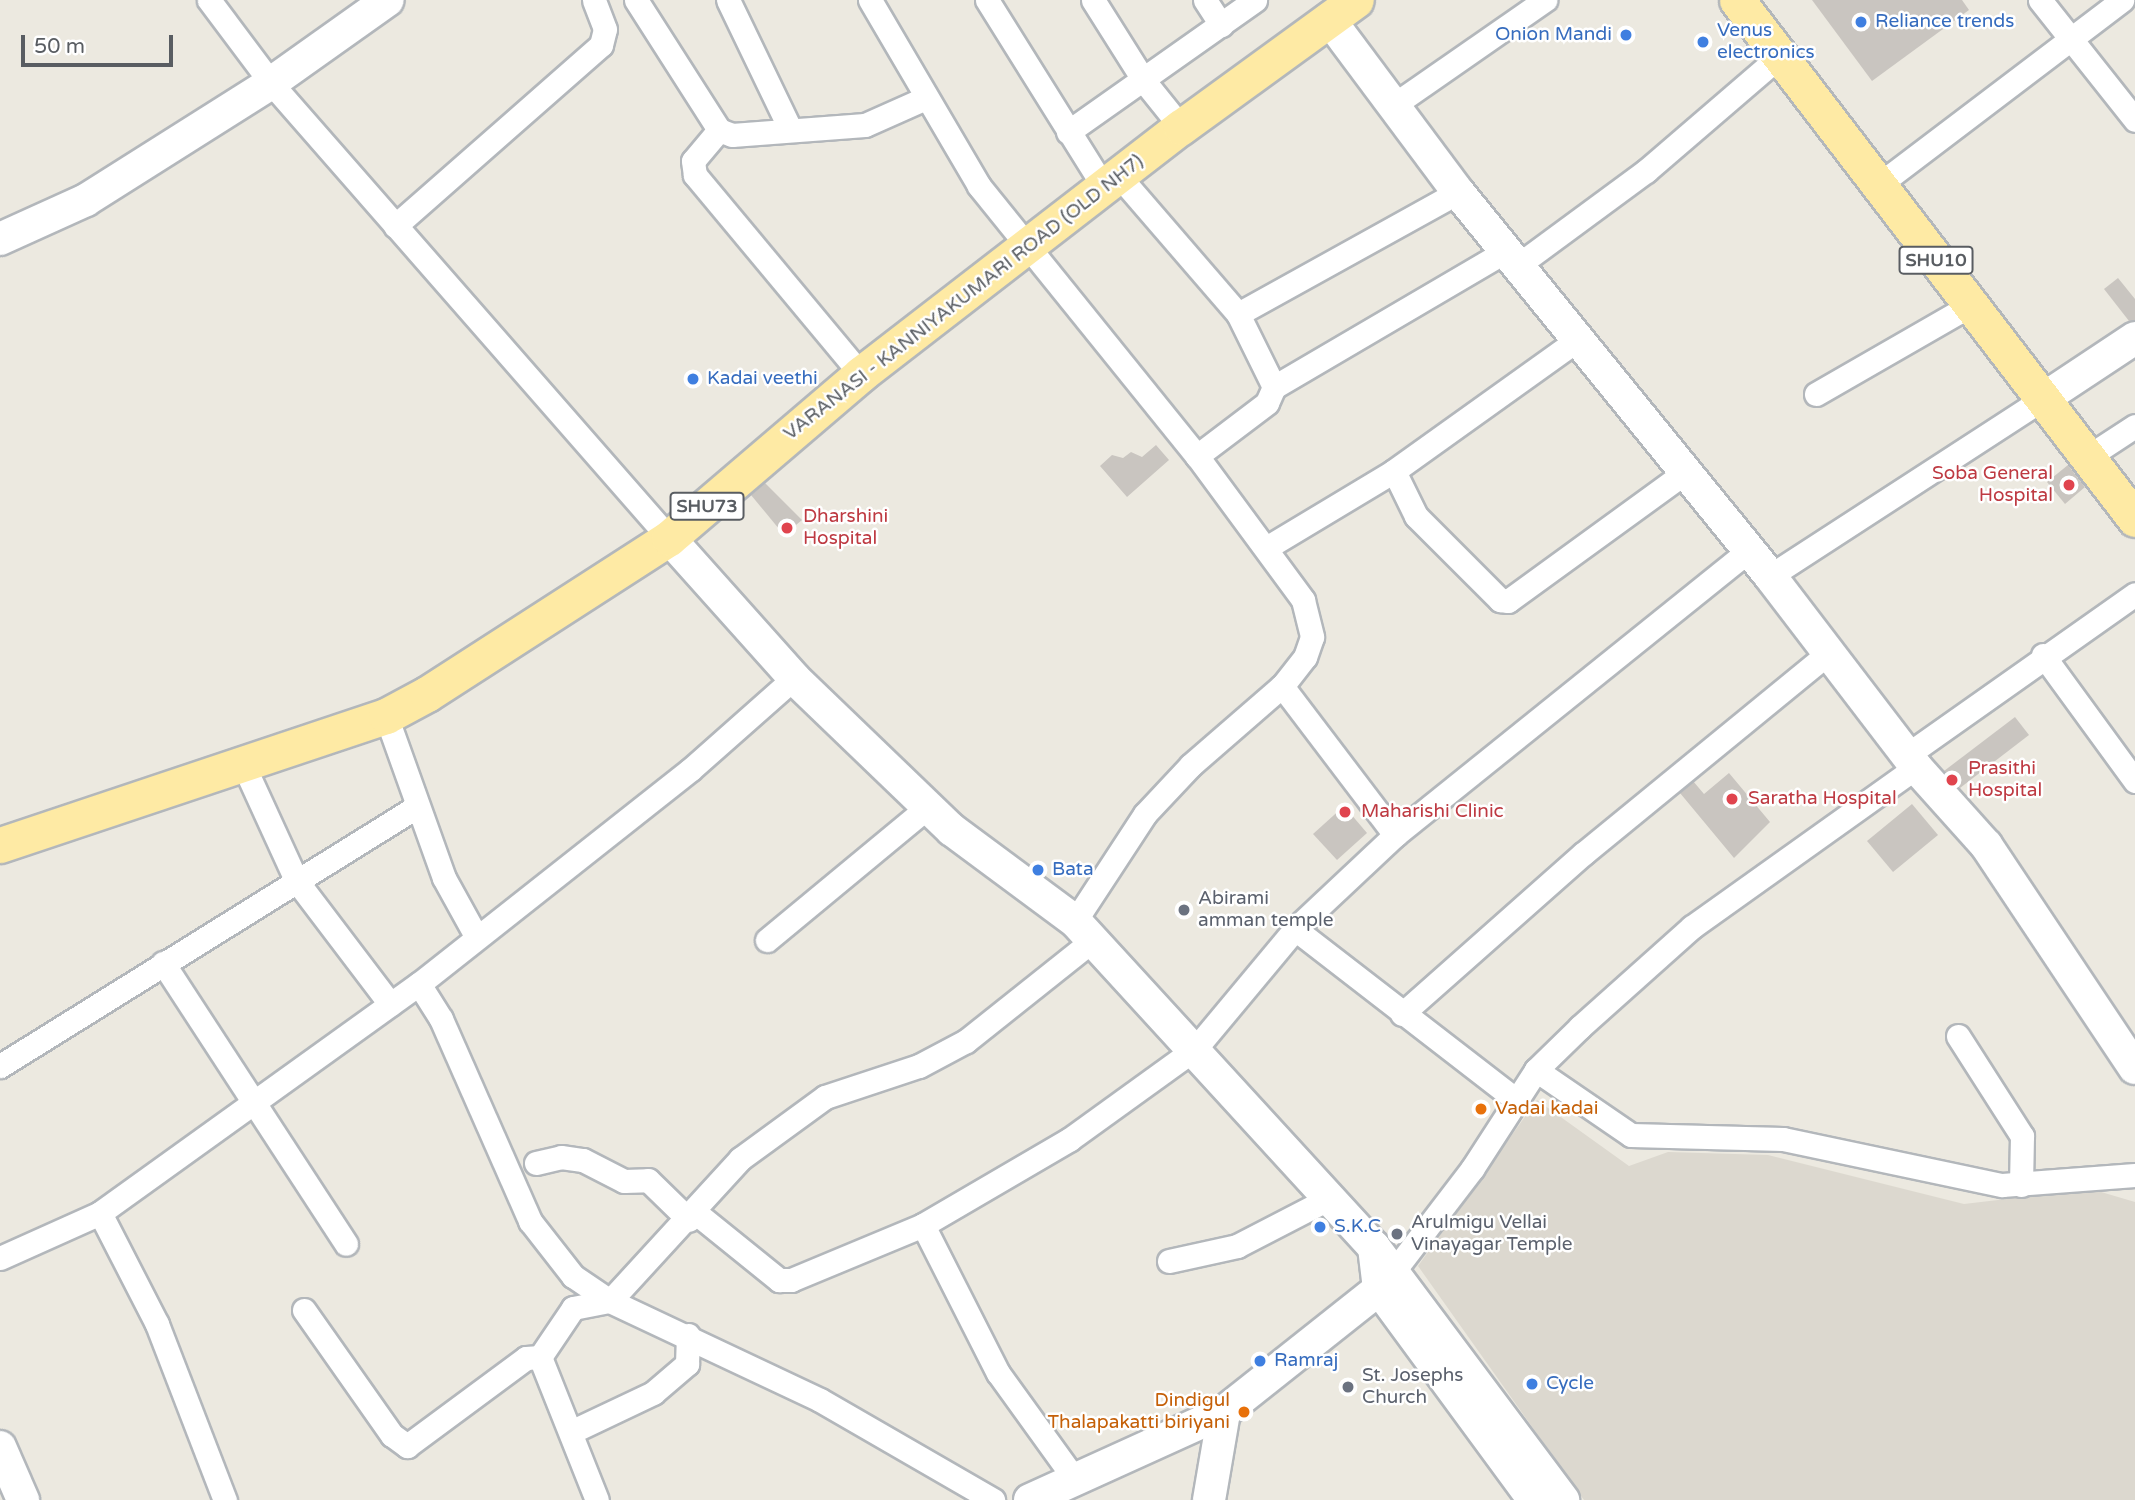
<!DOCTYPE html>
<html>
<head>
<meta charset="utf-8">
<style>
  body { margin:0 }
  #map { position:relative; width:2135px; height:1500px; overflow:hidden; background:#ece9e0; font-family:"Varela Round",sans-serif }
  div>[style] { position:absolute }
  .education>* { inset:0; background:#dcd8cf }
  .building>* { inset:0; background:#c9c5c0 }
  .roads { filter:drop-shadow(2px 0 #b3b7bb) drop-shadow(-2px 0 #b3b7bb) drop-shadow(0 2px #b3b7bb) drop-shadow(0 -2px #b3b7bb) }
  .street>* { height:23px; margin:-11.5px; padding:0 11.5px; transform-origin:11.5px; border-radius:11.5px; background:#fff }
  .secondary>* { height:32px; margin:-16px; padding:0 16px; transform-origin:16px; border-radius:16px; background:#fff }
  .primary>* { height:35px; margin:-17.5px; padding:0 17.5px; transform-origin:17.5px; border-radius:17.5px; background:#feeaa4 }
  .dots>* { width:19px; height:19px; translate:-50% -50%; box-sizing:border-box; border:4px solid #fff; border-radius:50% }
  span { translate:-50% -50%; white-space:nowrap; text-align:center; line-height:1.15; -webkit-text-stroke:5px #fff; paint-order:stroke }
  .shield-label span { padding:2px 5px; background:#fff; border:2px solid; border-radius:5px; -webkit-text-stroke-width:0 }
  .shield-label { font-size:18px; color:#595d62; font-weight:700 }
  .shop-label { font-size:19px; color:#366cbe }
  .left { translate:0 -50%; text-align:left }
  .right { translate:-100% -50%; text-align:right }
  .street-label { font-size:19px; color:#595d62 }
  .health-label { font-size:19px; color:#be3a42 }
  .worship-label { font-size:19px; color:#5b616d }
  .food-label { font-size:19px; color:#c56008 }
  .scale { position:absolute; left:21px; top:35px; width:152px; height:32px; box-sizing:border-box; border:4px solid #595d62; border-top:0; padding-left:9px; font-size:21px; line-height:24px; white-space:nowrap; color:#595d62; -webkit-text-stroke:5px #fff; paint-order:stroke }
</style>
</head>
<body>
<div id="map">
  <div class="education">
    <i style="clip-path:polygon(1537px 1100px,1629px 1166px,1668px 1152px,1768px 1155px,1964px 1204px,2091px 1189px,2135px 1202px,2135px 1500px,1584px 1500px,1418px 1266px)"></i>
  </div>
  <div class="building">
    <i style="clip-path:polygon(1812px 0,1962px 0,1969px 10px,1872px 81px)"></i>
    <i style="clip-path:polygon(2118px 278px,2135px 299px,2135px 320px,2129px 321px,2104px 289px)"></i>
    <i style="clip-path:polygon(1156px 445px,1169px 460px,1127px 497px,1100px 466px,1112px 455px,1123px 458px,1131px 452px,1142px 457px)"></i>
    <i style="clip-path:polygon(2068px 465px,2085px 487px,2065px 504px,2047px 482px)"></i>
    <i style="clip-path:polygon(765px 483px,802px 520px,784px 535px,751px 495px)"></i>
    <i style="clip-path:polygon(2015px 717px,2029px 735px,1960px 788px,1944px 771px)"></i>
    <i style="clip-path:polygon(1729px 773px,1770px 822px,1734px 858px,1680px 793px,1693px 781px,1704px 794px)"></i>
    <i style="clip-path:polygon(1912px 804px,1938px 835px,1893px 872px,1867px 841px)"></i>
    <i style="clip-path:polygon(1344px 806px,1367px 833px,1337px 860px,1313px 834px)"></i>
  </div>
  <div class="roads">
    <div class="street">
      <i style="left:209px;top:0;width:104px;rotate:53.2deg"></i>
      <i style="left:271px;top:83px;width:605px;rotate:48.82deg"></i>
      <i style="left:636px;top:0;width:154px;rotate:57.4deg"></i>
      <i style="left:719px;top:130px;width:14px;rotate:21deg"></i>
      <i style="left:732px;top:135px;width:133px;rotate:-4.3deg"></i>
      <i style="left:865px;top:125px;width:67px;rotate:-23.9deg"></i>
      <i style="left:728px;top:0;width:141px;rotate:64.3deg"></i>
      <i style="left:870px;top:0;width:216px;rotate:59.6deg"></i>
      <i style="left:979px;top:186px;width:347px;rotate:51.1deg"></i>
      <i style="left:1197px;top:456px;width:179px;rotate:53.6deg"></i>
      <i style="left:1303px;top:600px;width:38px;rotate:76deg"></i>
      <i style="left:1312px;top:637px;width:21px;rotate:109deg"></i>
      <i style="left:1305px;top:657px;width:37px;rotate:128deg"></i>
      <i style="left:1282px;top:686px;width:187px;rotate:52.8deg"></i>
      <i style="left:987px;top:0;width:221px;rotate:58deg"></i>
      <i style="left:1093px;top:0;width:96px;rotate:57.8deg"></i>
      <i style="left:1144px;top:81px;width:59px;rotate:51.2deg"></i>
      <i style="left:1205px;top:0;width:30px;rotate:57deg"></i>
      <i style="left:2040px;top:0;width:153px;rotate:51.6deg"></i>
      <i style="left:1391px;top:107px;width:188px;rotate:-34.8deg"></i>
      <i style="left:719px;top:130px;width:40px;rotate:130deg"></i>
      <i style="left:693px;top:161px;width:14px;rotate:82deg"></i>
      <i style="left:695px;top:175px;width:259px;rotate:50.2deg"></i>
      <i style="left:1068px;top:132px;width:229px;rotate:-35.2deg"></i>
      <i style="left:1119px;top:176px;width:182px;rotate:49.2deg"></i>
      <i style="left:1238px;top:314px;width:81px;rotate:63.7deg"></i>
      <i style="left:1274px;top:387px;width:17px;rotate:114deg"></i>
      <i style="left:1267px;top:403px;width:88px;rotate:142.9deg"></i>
      <i style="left:1881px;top:183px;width:303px;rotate:-37.2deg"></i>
      <i style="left:395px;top:226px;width:274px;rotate:-41.3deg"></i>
      <i style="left:601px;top:45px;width:16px;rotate:-76deg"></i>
      <i style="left:605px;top:29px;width:31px;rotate:-111deg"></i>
      <i style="left:1517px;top:266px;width:160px;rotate:-36.4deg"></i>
      <i style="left:1646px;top:171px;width:181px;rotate:-40.7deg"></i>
      <i style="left:1238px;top:314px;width:252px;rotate:-29deg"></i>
      <i style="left:1274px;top:387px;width:269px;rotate:-30.4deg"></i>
      <i style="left:1816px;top:394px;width:177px;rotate:-29.9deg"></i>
      <i style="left:2089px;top:456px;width:55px;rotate:-33.1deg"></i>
      <i style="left:1394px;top:471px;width:50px;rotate:63.9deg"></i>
      <i style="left:1416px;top:516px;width:119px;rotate:45deg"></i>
      <i style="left:1500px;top:600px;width:8px;rotate:7deg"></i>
      <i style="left:1508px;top:601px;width:218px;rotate:-36deg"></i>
      <i style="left:1266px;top:548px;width:149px;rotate:-31deg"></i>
      <i style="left:1394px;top:471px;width:225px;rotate:-35.6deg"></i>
      <i style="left:1770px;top:576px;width:329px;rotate:-33deg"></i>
      <i style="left:2043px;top:655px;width:156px;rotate:53.9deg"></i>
      <i style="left:386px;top:716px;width:172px;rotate:70.3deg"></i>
      <i style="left:444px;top:878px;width:66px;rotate:61.1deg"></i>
      <i style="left:1907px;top:755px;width:279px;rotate:-35.2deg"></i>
      <i style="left:243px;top:764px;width:128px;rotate:65.4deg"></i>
      <i style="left:296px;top:880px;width:156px;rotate:52.8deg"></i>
      <i style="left:1075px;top:921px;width:128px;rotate:-56.8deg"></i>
      <i style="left:1145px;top:814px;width:67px;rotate:-46.8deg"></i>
      <i style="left:1191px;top:765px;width:121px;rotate:-41deg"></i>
      <i style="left:1295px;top:929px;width:279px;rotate:37.7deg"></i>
      <i style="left:767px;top:940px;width:209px;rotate:-39.6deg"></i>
      <i style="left:163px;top:963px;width:335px;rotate:56.9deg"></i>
      <i style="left:419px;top:984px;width:41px;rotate:57.8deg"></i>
      <i style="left:441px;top:1019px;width:221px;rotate:66.2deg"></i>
      <i style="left:530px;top:1221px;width:70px;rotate:52deg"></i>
      <i style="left:573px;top:1276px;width:45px;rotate:34deg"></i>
      <i style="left:610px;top:1301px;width:232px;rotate:25.2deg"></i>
      <i style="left:820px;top:1400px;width:200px;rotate:30deg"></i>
      <i style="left:1402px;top:1014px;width:243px;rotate:-41.5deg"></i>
      <i style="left:1584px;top:853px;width:314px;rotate:-39.3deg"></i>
      <i style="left:1958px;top:1036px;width:119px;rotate:57.4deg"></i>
      <i style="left:2022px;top:1136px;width:49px;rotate:91.2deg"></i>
      <i style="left:0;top:1066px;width:491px;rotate:-31.9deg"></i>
      <i style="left:1536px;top:1070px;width:115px;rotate:34.4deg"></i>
      <i style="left:1631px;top:1135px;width:152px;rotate:1.5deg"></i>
      <i style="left:1783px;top:1139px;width:224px;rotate:11.9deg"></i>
      <i style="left:2002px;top:1185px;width:133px;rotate:-4.3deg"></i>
      <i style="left:536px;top:1163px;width:26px;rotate:-13deg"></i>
      <i style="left:561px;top:1157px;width:22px;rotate:8deg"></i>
      <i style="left:583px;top:1160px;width:46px;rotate:27.1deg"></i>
      <i style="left:624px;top:1181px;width:24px;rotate:-2deg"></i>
      <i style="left:648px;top:1180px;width:57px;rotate:44.3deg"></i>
      <i style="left:100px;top:1213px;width:125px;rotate:62.8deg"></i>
      <i style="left:157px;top:1324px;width:189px;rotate:68.9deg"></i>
      <i style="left:696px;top:1213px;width:107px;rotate:38.9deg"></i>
      <i style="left:779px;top:1280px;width:12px"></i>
      <i style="left:791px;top:1280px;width:143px;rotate:-22.6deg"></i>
      <i style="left:0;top:1258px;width:110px;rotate:-24.2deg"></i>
      <i style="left:100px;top:1213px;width:393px;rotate:-35.7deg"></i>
      <i style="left:419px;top:984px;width:345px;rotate:-38.3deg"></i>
      <i style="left:690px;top:770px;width:139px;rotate:-41.5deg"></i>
      <i style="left:1169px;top:1261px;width:70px;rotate:-12.4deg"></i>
      <i style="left:1237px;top:1246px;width:105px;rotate:-27.3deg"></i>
      <i style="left:1384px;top:1284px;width:145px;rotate:-52.6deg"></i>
      <i style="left:1472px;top:1169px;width:118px;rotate:-57.1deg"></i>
      <i style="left:1536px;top:1070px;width:62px;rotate:-44.3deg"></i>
      <i style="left:1580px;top:1027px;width:150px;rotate:-41.8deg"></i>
      <i style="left:1692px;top:927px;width:275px;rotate:-35.5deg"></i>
      <i style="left:304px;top:1310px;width:153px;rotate:54.9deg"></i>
      <i style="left:392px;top:1435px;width:19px;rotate:36deg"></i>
      <i style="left:407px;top:1446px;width:148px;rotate:-36.5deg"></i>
      <i style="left:526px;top:1358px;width:14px;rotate:-4deg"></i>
      <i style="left:540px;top:1357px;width:154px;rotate:68.3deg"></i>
      <i style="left:540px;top:1357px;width:59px;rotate:-56deg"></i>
      <i style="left:573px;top:1308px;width:38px;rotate:-11deg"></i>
      <i style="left:610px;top:1301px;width:193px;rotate:-47.5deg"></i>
      <i style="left:740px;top:1159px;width:105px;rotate:-36.1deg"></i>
      <i style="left:825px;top:1097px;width:99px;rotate:-18.3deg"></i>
      <i style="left:919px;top:1066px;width:53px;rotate:-28deg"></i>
      <i style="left:966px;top:1041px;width:162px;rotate:-38.5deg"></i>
      <i style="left:573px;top:1431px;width:89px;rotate:-25.4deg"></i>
      <i style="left:653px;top:1393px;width:45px;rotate:-40.5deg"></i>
      <i style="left:687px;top:1364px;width:29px;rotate:-88deg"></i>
      <i style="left:1076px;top:1481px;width:133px;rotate:-125.8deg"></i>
      <i style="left:998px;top:1373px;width:166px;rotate:-116.9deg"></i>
      <i style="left:923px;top:1225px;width:170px;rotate:-30.3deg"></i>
      <i style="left:1070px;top:1139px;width:154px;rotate:-35.8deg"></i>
      <i style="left:1195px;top:1049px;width:156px;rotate:-50.2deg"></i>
      <i style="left:1295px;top:929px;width:137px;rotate:-43.2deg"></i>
      <i style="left:1395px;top:835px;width:452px;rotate:-38.8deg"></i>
    </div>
    <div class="secondary">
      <i style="left:1329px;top:19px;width:216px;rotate:53.3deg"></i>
      <i style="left:1458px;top:192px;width:495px;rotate:50.9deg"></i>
      <i style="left:1770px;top:576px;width:240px;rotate:52.6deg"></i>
      <i style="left:1916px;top:767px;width:105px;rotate:48.1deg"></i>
      <i style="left:1986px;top:845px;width:268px;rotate:56.3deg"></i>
      <i style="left:0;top:239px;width:94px;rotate:-24.4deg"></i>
      <i style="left:86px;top:200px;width:219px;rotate:-32.3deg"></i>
      <i style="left:271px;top:83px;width:143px;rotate:-35.4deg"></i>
      <i style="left:2046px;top:397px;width:107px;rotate:-33.5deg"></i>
      <i style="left:669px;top:538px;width:188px;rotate:48.2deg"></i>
      <i style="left:794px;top:678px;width:219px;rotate:43.9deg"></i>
      <i style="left:952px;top:830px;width:153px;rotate:36.5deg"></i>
      <i style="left:1075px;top:921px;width:442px;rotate:47.5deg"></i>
      <i style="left:1374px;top:1247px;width:42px;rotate:83.2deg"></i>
      <i style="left:1379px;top:1289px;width:262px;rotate:53.7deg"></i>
      <i style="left:1374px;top:1247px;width:316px;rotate:53.2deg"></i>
      <i style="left:0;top:1447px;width:58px;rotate:66.5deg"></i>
      <i style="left:1030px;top:1500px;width:213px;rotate:-24.4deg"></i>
      <i style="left:1224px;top:1412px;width:198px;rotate:-38.4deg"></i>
      <i style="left:1209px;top:1500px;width:89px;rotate:-80.3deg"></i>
    </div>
    <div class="primary">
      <i style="left:1737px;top:0;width:654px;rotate:52.52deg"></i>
      <i style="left:0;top:845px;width:407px;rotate:-18.5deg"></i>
      <i style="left:386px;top:716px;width:47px;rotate:-28.2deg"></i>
      <i style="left:427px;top:694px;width:288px;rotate:-32.8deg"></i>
      <i style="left:669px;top:538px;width:253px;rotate:-40.5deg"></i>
      <i style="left:861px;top:374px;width:404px;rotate:-37.7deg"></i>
      <i style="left:1181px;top:127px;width:216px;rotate:-36deg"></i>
    </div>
  </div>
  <div class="dots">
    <i style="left:1861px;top:22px;background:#3f7fe0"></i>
    <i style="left:1626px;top:35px;background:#3f7fe0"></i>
    <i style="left:1703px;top:42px;background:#3f7fe0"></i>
    <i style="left:693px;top:379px;background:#3f7fe0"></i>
    <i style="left:2069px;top:485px;background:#e0444e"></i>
    <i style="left:787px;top:528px;background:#e0444e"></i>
    <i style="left:1952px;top:780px;background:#e0444e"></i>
    <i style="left:1732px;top:799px;background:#e0444e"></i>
    <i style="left:1345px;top:812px;background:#e0444e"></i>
    <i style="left:1038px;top:870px;background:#3f7fe0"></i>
    <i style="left:1184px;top:910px;background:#6b7280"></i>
    <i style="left:1481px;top:1109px;background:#e8710a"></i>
    <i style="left:1320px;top:1227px;background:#3f7fe0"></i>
    <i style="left:1397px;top:1234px;background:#6b7280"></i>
    <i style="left:1260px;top:1361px;background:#3f7fe0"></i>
    <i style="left:1532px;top:1384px;background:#3f7fe0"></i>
    <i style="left:1348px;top:1387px;background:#6b7280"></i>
    <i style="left:1244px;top:1412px;background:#e8710a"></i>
  </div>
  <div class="shield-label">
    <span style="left:1936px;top:260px">SHU10</span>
    <span style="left:707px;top:506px">SHU73</span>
  </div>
  <div class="shop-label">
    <span class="left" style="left:1875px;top:22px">Reliance trends</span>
    <span class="left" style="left:1717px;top:42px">Venus<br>electronics</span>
    <span class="right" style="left:1612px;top:35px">Onion Mandi</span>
    <span class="left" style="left:707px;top:379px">Kadai veethi</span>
    <span class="left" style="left:1052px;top:870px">Bata</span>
    <span class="left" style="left:1334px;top:1227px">S.K.C</span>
    <span class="left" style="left:1274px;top:1361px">Ramraj</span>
    <span class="left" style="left:1546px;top:1384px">Cycle</span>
  </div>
  <div class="street-label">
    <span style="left:964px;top:298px;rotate:-38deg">VARANASI - KANNIYAKUMARI ROAD (OLD NH7)</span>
  </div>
  <div class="health-label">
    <span class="right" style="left:2053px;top:485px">Soba General<br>Hospital</span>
    <span class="left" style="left:803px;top:528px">Dharshini<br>Hospital</span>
    <span class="left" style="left:1968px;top:780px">Prasithi<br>Hospital</span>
    <span class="left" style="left:1748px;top:799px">Saratha Hospital</span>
    <span class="left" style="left:1361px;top:812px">Maharishi Clinic</span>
  </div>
  <div class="worship-label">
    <span class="left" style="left:1198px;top:910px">Abirami<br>amman temple</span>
    <span class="left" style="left:1411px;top:1234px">Arulmigu Vellai<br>Vinayagar Temple</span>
    <span class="left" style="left:1362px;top:1387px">St. Josephs<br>Church</span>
  </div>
  <div class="food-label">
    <span class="left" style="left:1495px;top:1109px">Vadai kadai</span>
    <span class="right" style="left:1230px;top:1412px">Dindigul<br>Thalapakatti biriyani</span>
  </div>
  <div class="scale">50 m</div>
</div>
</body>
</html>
